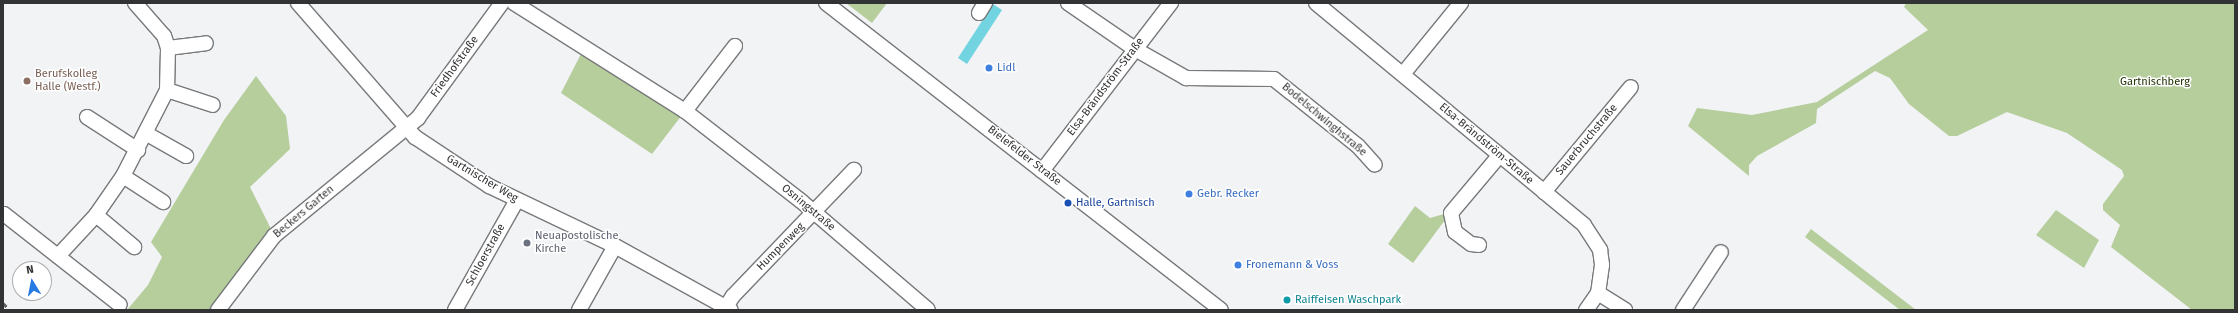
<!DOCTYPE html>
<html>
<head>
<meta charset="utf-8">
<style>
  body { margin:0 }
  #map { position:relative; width:2238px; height:313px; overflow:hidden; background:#f1f3f5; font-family:"Fira Sans",sans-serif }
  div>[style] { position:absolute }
  .green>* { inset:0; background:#b6cd9c }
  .water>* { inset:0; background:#73d4e1 }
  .roads { filter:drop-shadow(1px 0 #77797b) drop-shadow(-1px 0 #77797b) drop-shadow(0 1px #77797b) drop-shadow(0 -1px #77797b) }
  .minor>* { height:14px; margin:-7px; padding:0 7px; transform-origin:7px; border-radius:7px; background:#fff }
  .rail>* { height:3px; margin-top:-1.5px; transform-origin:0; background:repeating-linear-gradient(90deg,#626364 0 5px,transparent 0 10px) }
  .dots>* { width:11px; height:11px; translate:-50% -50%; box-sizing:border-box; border:2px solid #fff; border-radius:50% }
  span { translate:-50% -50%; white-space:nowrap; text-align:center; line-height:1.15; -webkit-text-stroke:3px #fff; paint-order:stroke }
  .street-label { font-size:11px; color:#323334 }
  .shop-label { font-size:11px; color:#366cbe }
  .left { translate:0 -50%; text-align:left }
  .education-label { font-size:11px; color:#785e54 }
  .park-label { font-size:11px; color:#213302 }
  .transit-label { font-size:11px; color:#164399 }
  .worship-label { font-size:11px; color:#5b616d }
  .culture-label { font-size:11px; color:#0d838f }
  .frame { position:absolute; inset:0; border:4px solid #323334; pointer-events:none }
  .north { position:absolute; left:12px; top:261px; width:40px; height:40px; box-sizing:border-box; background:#fff; border:1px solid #adadae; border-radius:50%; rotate:350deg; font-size:11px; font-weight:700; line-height:16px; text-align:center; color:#323334 }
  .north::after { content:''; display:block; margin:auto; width:14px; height:18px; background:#2779e4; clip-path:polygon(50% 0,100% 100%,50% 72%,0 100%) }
</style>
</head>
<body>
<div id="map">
  <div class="green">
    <i style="clip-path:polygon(846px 3px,887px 3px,872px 23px)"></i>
    <i style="clip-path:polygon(1906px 3px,2235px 3px,2235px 310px,2192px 310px,2111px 247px,2120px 225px,2103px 210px,2103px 204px,2124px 176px,2122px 170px,2067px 133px,2007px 112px,1957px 136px,1949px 136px,1909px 104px,1890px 78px,1875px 71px,1817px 109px,1816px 123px,1757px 156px,1749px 165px,1749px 176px,1688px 126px,1697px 108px,1752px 115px,1817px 102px,1928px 30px,1904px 7px)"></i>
    <i style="clip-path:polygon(581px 54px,682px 115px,652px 154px,561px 93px)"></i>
    <i style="clip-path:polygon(256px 76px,286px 116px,290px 149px,250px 187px,272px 231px,212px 310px,127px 310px,148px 285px,162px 257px,151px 242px,224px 120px)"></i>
    <i style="clip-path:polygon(1415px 206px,1430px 218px,1444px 214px,1445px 220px,1413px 263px,1388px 244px)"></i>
    <i style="clip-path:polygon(2056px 210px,2099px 240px,2084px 268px,2036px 235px)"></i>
    <i style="clip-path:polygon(1811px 229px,1916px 310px,1900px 310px,1805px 237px)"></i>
  </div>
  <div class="water">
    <i style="clip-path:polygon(993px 4px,1002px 10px,967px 64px,958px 58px)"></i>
  </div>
  <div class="roads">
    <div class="minor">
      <i style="left:298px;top:3px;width:178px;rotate:48.9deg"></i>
      <i style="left:415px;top:137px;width:89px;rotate:33.5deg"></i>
      <i style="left:489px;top:186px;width:140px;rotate:25.5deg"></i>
      <i style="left:615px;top:246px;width:132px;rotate:28.9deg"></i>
      <i style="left:514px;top:3px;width:202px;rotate:32.3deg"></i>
      <i style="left:685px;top:111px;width:147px;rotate:37.8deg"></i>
      <i style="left:801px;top:201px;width:167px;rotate:40.6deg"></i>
      <i style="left:826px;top:3px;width:500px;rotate:37.85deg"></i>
      <i style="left:1068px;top:3px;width:81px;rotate:34.5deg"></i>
      <i style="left:1135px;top:49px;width:59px;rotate:29.6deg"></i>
      <i style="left:1186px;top:78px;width:88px;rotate:0.7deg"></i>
      <i style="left:1274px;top:79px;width:107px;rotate:38.6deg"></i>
      <i style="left:1358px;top:146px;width:25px;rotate:48deg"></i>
      <i style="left:1316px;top:3px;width:348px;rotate:39.6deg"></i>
      <i style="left:1584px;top:225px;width:30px;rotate:57deg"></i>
      <i style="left:1600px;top:250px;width:15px;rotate:82deg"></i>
      <i style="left:1602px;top:265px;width:28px;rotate:98deg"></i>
      <i style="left:1598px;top:293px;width:21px;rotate:125deg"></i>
      <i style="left:979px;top:13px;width:12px;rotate:-59deg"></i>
      <i style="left:168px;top:48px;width:38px;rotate:-7deg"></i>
      <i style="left:1403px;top:74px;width:92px;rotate:-50.8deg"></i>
      <i style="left:167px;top:90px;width:48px;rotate:18.1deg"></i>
      <i style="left:685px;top:111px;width:82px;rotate:-52.4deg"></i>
      <i style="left:87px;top:117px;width:61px;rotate:32.9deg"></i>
      <i style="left:147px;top:134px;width:45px;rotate:29.4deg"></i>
      <i style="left:1042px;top:171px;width:212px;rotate:-52.5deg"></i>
      <i style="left:123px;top:176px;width:48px;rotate:33deg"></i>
      <i style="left:1544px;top:192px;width:136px;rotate:-50.4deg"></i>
      <i style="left:4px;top:214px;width:147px;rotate:38.1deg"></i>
      <i style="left:96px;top:215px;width:50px;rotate:40.1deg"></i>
      <i style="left:1479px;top:245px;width:8px;rotate:-173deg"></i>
      <i style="left:1471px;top:244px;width:20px;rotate:-143deg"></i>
      <i style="left:1455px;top:232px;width:19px;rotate:-102deg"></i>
      <i style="left:1451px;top:213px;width:75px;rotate:-49.9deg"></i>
      <i style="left:58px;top:256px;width:56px;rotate:-47.2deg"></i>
      <i style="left:96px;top:215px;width:47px;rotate:-55.3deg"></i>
      <i style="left:123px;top:176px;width:97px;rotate:-62.9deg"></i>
      <i style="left:167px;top:90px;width:42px;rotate:-88.6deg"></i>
      <i style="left:168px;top:48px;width:13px;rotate:-108deg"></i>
      <i style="left:164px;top:36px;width:44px;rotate:-131.3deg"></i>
      <i style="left:1598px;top:293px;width:32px;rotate:32deg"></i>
      <i style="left:726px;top:307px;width:13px;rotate:-58deg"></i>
      <i style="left:733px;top:296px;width:175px;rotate:-46.2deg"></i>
      <i style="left:218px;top:310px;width:93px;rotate:-52.9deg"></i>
      <i style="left:274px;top:236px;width:186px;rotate:-39.3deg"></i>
      <i style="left:418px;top:118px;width:142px;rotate:-53.9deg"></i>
      <i style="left:455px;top:310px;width:126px;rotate:-60.6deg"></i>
      <i style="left:579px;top:310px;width:73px;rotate:-60.6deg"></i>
      <i style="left:1683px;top:310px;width:69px;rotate:-56.8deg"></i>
    </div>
  </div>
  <div class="rail">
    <i style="left:3px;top:303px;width:10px;rotate:45deg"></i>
  </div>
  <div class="dots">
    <i style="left:989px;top:68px;background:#3f7fe0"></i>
    <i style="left:27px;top:81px;background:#8d6e63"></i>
    <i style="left:1189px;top:194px;background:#3f7fe0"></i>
    <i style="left:1068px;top:203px;background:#1a4fb4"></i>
    <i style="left:527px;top:243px;background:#6b7280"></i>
    <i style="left:1238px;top:265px;background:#3f7fe0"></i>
    <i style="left:1287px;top:300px;background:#0f9aa8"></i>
  </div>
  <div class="street-label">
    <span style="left:455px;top:67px;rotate:-54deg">Friedhofstraße</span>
    <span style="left:1106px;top:87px;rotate:-53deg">Elsa-Brändström-Straße</span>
    <span style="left:1324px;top:120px;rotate:40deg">Bodelschwinghstraße</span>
    <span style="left:1587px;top:140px;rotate:-50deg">Sauerbruchstraße</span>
    <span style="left:1486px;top:144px;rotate:40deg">Elsa-Brändström-Straße</span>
    <span style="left:1024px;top:156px;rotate:38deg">Bielefelder Straße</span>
    <span style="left:482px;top:179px;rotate:31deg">Gartnischer Weg</span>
    <span style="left:808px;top:208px;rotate:40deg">Osningstraße</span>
    <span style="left:304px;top:212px;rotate:-40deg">Beckers Garten</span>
    <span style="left:781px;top:247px;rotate:-45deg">Humpenweg</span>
    <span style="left:486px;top:255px;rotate:-61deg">Schloerstraße</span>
  </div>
  <div class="shop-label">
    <span class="left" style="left:997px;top:68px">Lidl</span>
    <span class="left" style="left:1197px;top:194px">Gebr. Recker</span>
    <span class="left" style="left:1246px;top:265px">Fronemann &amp; Voss</span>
  </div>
  <div class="education-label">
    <span class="left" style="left:35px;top:81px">Berufskolleg<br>Halle (Westf.)</span>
  </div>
  <div class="park-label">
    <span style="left:2155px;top:82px">Gartnischberg</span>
  </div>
  <div class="transit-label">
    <span class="left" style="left:1076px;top:203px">Halle, Gartnisch</span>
  </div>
  <div class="worship-label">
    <span class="left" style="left:535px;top:243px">Neuapostolische<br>Kirche</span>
  </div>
  <div class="culture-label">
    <span class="left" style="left:1295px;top:300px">Raiffeisen Waschpark</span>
  </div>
  <div class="frame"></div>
  <div class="north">N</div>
</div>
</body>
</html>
